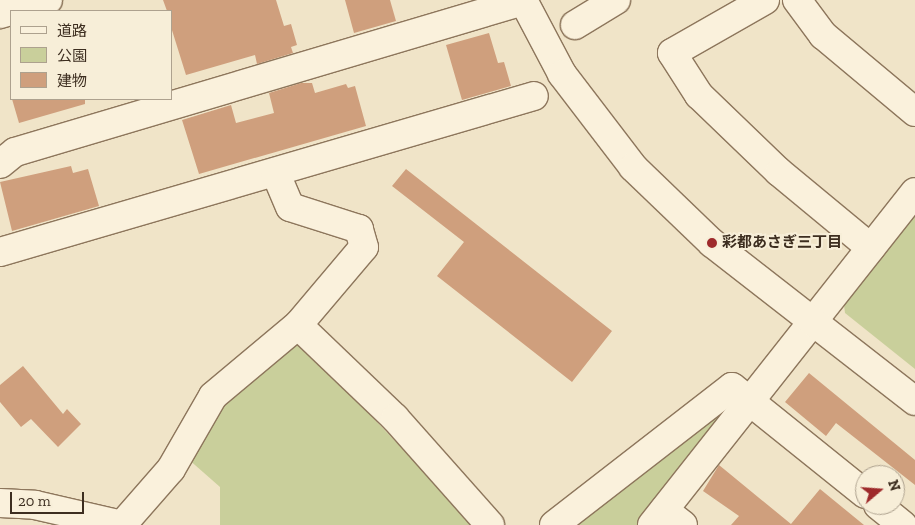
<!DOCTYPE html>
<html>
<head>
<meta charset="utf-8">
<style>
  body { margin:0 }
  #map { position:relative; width:915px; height:525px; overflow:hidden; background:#f0e4c8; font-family:"Zilla Slab","Noto Sans JP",serif }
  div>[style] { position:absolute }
  .green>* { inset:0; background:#c9cf9b }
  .building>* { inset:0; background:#cf9f7d }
  .roads { filter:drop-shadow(1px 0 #8d765c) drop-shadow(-1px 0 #8d765c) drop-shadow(0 1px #8d765c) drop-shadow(0 -1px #8d765c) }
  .street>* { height:28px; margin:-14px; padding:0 14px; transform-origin:14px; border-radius:14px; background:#faf1dc }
  .secondary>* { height:28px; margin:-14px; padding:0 14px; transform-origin:14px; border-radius:14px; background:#faf1dc }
  .dots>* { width:14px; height:14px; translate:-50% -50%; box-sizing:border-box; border:2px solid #f7eed8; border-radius:50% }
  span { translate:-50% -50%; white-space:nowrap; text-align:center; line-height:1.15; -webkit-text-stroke:4px #f7eed8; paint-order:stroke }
  .poi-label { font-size:15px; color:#3d2e20; font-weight:700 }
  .left { translate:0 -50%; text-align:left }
  .legend { position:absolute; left:10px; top:10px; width:162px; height:90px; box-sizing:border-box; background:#f7eed8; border:1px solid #ada18e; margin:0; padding:6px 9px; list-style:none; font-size:15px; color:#3d2e20 }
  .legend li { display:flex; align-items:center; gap:10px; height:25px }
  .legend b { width:25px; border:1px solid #ada18e }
  .north { position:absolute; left:855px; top:465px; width:50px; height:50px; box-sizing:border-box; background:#f7eed8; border:1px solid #ada18e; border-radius:50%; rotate:72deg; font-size:14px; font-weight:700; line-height:20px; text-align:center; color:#3d2e20 }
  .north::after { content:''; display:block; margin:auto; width:18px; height:22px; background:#9e2a2b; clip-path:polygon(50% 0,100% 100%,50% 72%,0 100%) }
  .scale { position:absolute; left:10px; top:492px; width:74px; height:22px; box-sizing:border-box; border:2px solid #3d2e20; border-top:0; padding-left:6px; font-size:15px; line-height:18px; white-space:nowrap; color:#3d2e20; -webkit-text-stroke:4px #f7eed8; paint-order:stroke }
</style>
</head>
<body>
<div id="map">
  <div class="green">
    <i style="clip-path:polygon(915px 207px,915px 369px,845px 313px,843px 297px)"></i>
    <i style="clip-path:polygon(295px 343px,356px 400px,475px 525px,220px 525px,220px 487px,187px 458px,216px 403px)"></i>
    <i style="clip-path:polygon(730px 405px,638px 525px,574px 525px)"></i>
  </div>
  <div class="building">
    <i style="clip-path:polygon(163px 0,276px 0,284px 26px,291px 24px,297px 45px,291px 47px,293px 53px,257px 64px,255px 55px,186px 75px,171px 27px,171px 11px,167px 11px)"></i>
    <i style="clip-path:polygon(345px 0,390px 0,396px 21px,354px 33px)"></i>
    <i style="clip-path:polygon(489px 33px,498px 63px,504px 62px,511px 86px,462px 100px,446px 45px)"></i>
    <i style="clip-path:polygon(301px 83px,312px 83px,315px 93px,346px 84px,348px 88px,355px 86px,366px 126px,199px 174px,182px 120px,231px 105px,236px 123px,274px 113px,269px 93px)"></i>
    <i style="clip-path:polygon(12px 99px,85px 99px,85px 104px,19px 123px)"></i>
    <i style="clip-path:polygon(71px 166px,73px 173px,88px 169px,99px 206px,12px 231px,0 182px)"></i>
    <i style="clip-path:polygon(406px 169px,612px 331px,572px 382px,437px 276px,464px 242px,392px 186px)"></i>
    <i style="clip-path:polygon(23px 366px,63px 414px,67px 409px,81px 424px,58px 447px,31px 419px,21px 427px,0 402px,0 385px)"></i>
    <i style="clip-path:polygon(809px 373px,915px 460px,915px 485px,836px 423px,826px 436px,785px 402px)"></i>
    <i style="clip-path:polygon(719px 465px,791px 524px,820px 489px,864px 525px,731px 525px,739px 516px,703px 491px)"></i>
  </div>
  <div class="roads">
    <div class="street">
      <i style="left:765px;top:0;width:107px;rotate:150.3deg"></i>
      <i style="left:672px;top:53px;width:50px;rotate:57.3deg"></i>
      <i style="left:699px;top:95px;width:111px;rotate:43.9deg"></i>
      <i style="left:779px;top:172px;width:119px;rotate:39.6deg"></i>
      <i style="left:797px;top:0;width:44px;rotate:53.4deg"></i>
      <i style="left:823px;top:35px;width:120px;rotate:39.9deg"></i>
      <i style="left:0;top:14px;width:50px;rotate:-16.3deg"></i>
      <i style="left:575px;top:25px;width:48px;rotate:-31.4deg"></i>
      <i style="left:0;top:164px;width:19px;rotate:-39deg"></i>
      <i style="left:15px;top:152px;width:530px;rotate:-16.55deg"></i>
      <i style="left:0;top:252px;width:556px;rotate:-16.28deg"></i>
      <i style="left:298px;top:325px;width:134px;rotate:43.8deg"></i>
      <i style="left:395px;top:418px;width:143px;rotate:48.4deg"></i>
      <i style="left:0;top:503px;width:35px;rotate:3deg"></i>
      <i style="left:35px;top:505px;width:89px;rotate:12.9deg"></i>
      <i style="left:878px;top:505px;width:32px;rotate:39deg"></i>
      <i style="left:664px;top:510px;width:24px;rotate:38deg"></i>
      <i style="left:122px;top:525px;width:74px;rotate:-48.8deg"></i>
      <i style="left:171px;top:469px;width:84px;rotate:-60.1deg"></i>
      <i style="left:213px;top:396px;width:111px;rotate:-39.9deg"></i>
      <i style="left:298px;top:325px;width:102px;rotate:-49.8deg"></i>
      <i style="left:364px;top:247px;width:19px;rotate:-106deg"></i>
      <i style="left:359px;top:229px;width:72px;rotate:-162.3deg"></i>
      <i style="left:290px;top:207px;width:38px;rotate:-113deg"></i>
      <i style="left:554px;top:525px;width:225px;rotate:-37.8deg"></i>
      <i style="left:732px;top:387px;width:171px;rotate:38.8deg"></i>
      <i style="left:652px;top:525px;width:424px;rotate:-51.7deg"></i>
    </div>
    <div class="secondary">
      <i style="left:523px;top:0;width:84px;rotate:62.2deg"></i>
      <i style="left:562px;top:74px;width:117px;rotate:52.6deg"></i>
      <i style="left:633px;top:167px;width:110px;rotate:43.9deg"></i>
      <i style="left:712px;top:243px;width:257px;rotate:37.9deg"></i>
    </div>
  </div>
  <div class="dots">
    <i style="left:712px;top:243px;background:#9e2a2b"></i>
  </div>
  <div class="poi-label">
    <span class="left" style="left:722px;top:243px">彩都あさぎ三丁目</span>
  </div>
  <ul class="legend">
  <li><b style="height:6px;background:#faf1dc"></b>道路</li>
  <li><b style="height:14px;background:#c9cf9b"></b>公園</li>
  <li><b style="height:14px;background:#cf9f7d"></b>建物</li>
  </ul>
  <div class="north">N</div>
  <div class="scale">20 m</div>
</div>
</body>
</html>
